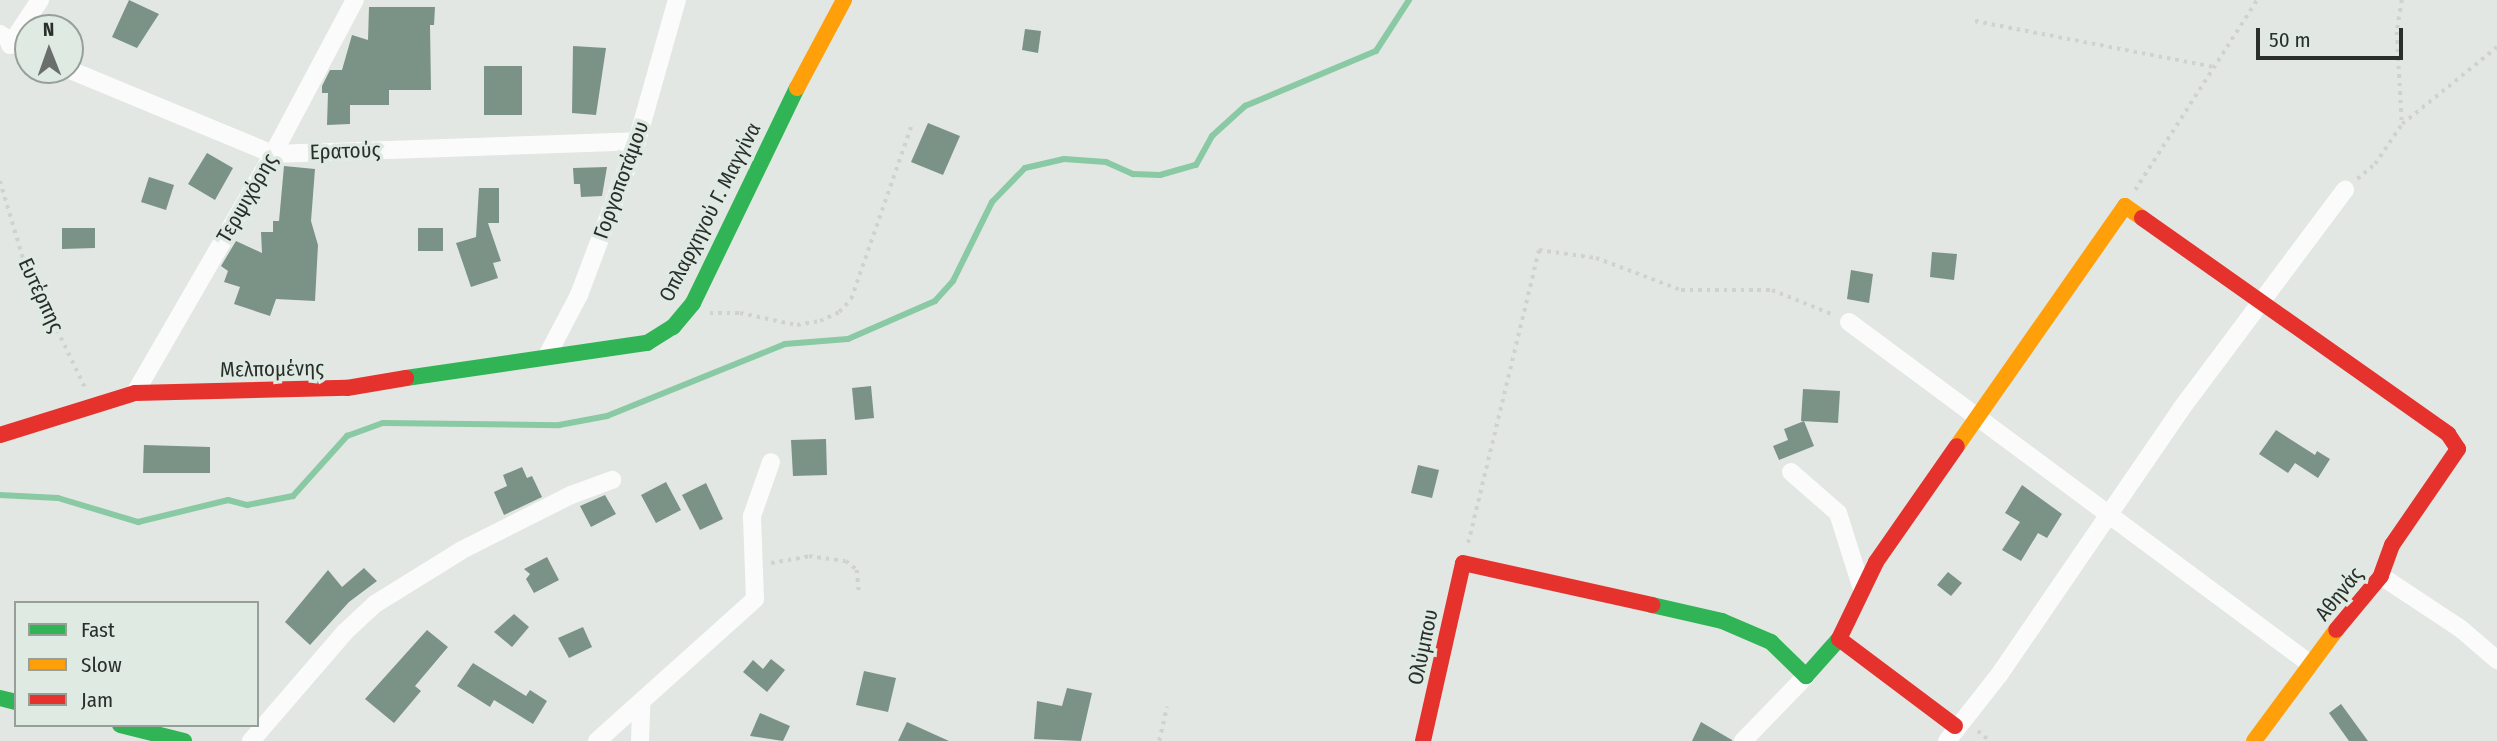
<!DOCTYPE html>
<html>
<head>
<meta charset="utf-8">
<style>
  body { margin:0 }
  #map { position:relative; width:2497px; height:741px; overflow:hidden; background:#e2e7e3; font-family:"Fira Sans Condensed",sans-serif }
  div>[style] { position:absolute }
  .stream>* { height:6px; margin:-3px; padding:0 3px; transform-origin:3px; border-radius:3px; background:#89c9a3 }
  .building>* { inset:0; background:#7b9287 }
  .path>* { height:3.5px; margin-top:-1.75px; transform-origin:0; background:repeating-linear-gradient(90deg,#d0d2d0 0 3.5px,transparent 0 8.5px) }
  .street>* { height:18px; margin:-9px; padding:0 9px; transform-origin:9px; border-radius:9px; background:#fbfbfb }
  .fast>* { height:16px; margin:-8px; padding:0 8px; transform-origin:8px; border-radius:8px; background:#30b455 }
  .slow>* { height:16px; margin:-8px; padding:0 8px; transform-origin:8px; border-radius:8px; background:#ff9f0a }
  .jam>* { height:16px; margin:-8px; padding:0 8px; transform-origin:8px; border-radius:8px; background:#e5322d }
  span { translate:-50% -50%; white-space:nowrap; text-align:center; line-height:1.15; -webkit-text-stroke:7px #dfeae2; paint-order:stroke }
  .street-label { font-size:21px; color:#2b2f2c }
  .legend { position:absolute; left:14px; top:601px; width:245px; height:126px; box-sizing:border-box; background:#dfeae2; border:2px solid #979f99; margin:0; padding:9px 12px; list-style:none; font-size:21px; color:#2b2f2c }
  .legend li { display:flex; align-items:center; gap:14px; height:35px }
  .legend b { width:35px; border:2px solid #979f99 }
  .north { position:absolute; left:14px; top:14px; width:70px; height:70px; box-sizing:border-box; background:#dfeae2; border:2px solid #979f99; border-radius:50%; rotate:359deg; font-size:19px; font-weight:700; line-height:28px; text-align:center; color:#2b2f2c }
  .north::after { content:''; display:block; margin:auto; width:24px; height:32px; background:#6b6f6c; clip-path:polygon(50% 0,100% 100%,50% 72%,0 100%) }
  .scale { position:absolute; left:2256px; top:28px; width:147px; height:32px; box-sizing:border-box; border:4px solid #2b2f2c; border-top:0; padding-left:9px; font-size:21px; line-height:24px; white-space:nowrap; color:#2b2f2c; -webkit-text-stroke:5px #dfeae2; paint-order:stroke }
</style>
</head>
<body>
<div id="map">
  <div class="stream">
    <i style="left:0;top:495px;width:58px;rotate:3deg"></i>
    <i style="left:58px;top:498px;width:84px;rotate:16.7deg"></i>
    <i style="left:138px;top:522px;width:93px;rotate:-13.7deg"></i>
    <i style="left:228px;top:500px;width:20px;rotate:15deg"></i>
    <i style="left:247px;top:505px;width:47px;rotate:-11.1deg"></i>
    <i style="left:293px;top:496px;width:81px;rotate:-48deg"></i>
    <i style="left:347px;top:436px;width:38px;rotate:-20deg"></i>
    <i style="left:383px;top:423px;width:176px;rotate:0.7deg"></i>
    <i style="left:559px;top:425px;width:49px;rotate:-10.6deg"></i>
    <i style="left:607px;top:416px;width:192px;rotate:-22deg"></i>
    <i style="left:785px;top:344px;width:63px;rotate:-4.5deg"></i>
    <i style="left:848px;top:339px;width:95px;rotate:-23.6deg"></i>
    <i style="left:935px;top:301px;width:27px;rotate:-48deg"></i>
    <i style="left:953px;top:281px;width:88px;rotate:-63.7deg"></i>
    <i style="left:992px;top:202px;width:47px;rotate:-45.9deg"></i>
    <i style="left:1025px;top:168px;width:40px;rotate:-13deg"></i>
    <i style="left:1064px;top:159px;width:42px;rotate:4.1deg"></i>
    <i style="left:1106px;top:162px;width:30px;rotate:24deg"></i>
    <i style="left:1133px;top:174px;width:27px;rotate:2deg"></i>
    <i style="left:1160px;top:175px;width:37px;rotate:-16deg"></i>
    <i style="left:1196px;top:165px;width:33px;rotate:-61deg"></i>
    <i style="left:1212px;top:136px;width:45px;rotate:-42.3deg"></i>
    <i style="left:1245px;top:106px;width:142px;rotate:-22.8deg"></i>
    <i style="left:1376px;top:51px;width:61px;rotate:-57.1deg"></i>
  </div>
  <div class="building">
    <i style="clip-path:polygon(129px 0,159px 14px,137px 48px,112px 37px)"></i>
    <i style="clip-path:polygon(369px 7px,435px 7px,434px 25px,430px 25px,431px 90px,389px 90px,389px 105px,350px 105px,350px 124px,327px 125px,328px 93px,322px 93px,322px 86px,330px 70px,342px 70px,352px 35px,368px 40px)"></i>
    <i style="clip-path:polygon(1025px 29px,1041px 31px,1038px 53px,1022px 50px)"></i>
    <i style="clip-path:polygon(573px 46px,606px 48px,596px 115px,572px 113px)"></i>
    <i style="clip-path:polygon(484px 66px,522px 66px,522px 115px,484px 115px)"></i>
    <i style="clip-path:polygon(928px 123px,960px 136px,943px 175px,911px 162px)"></i>
    <i style="clip-path:polygon(207px 153px,233px 168px,215px 200px,188px 184px)"></i>
    <i style="clip-path:polygon(284px 166px,315px 169px,311px 221px,318px 245px,315px 301px,276px 299px,270px 316px,234px 304px,240px 287px,224px 282px,228px 271px,221px 266px,236px 241px,262px 253px,261px 232px,273px 232px,273px 221px,279px 221px)"></i>
    <i style="clip-path:polygon(607px 167px,602px 196px,581px 197px,580px 184px,574px 184px,573px 168px)"></i>
    <i style="clip-path:polygon(149px 177px,174px 185px,166px 210px,141px 202px)"></i>
    <i style="clip-path:polygon(479px 188px,499px 188px,499px 223px,488px 223px,501px 261px,493px 263px,498px 278px,471px 287px,456px 243px,476px 237px)"></i>
    <i style="clip-path:polygon(62px 228px,95px 228px,95px 248px,62px 249px)"></i>
    <i style="clip-path:polygon(418px 228px,443px 228px,443px 251px,418px 251px)"></i>
    <i style="clip-path:polygon(1932px 252px,1957px 254px,1954px 280px,1930px 277px)"></i>
    <i style="clip-path:polygon(1851px 270px,1873px 274px,1869px 303px,1847px 299px)"></i>
    <i style="clip-path:polygon(871px 386px,874px 418px,855px 420px,852px 388px)"></i>
    <i style="clip-path:polygon(1803px 389px,1840px 391px,1838px 423px,1801px 421px)"></i>
    <i style="clip-path:polygon(1804px 421px,1814px 446px,1779px 460px,1773px 446px,1788px 440px,1784px 429px)"></i>
    <i style="clip-path:polygon(2276px 430px,2315px 455px,2317px 451px,2330px 459px,2318px 478px,2295px 463px,2288px 473px,2259px 454px)"></i>
    <i style="clip-path:polygon(826px 439px,827px 475px,793px 476px,791px 440px)"></i>
    <i style="clip-path:polygon(144px 445px,210px 447px,210px 473px,143px 473px)"></i>
    <i style="clip-path:polygon(1418px 465px,1439px 470px,1432px 498px,1411px 493px)"></i>
    <i style="clip-path:polygon(522px 467px,527px 478px,532px 476px,542px 497px,504px 515px,494px 492px,507px 486px,503px 475px)"></i>
    <i style="clip-path:polygon(666px 482px,681px 510px,656px 523px,641px 495px)"></i>
    <i style="clip-path:polygon(706px 483px,723px 519px,700px 530px,682px 495px)"></i>
    <i style="clip-path:polygon(2022px 485px,2062px 514px,2047px 538px,2038px 533px,2021px 561px,2002px 550px,2020px 522px,2005px 513px)"></i>
    <i style="clip-path:polygon(605px 495px,616px 514px,591px 527px,580px 506px)"></i>
    <i style="clip-path:polygon(547px 557px,559px 580px,534px 593px,526px 579px,530px 574px,524px 569px)"></i>
    <i style="clip-path:polygon(364px 568px,377px 581px,349px 602px,310px 645px,285px 622px,328px 570px,342px 587px)"></i>
    <i style="clip-path:polygon(1948px 572px,1962px 583px,1951px 596px,1937px 585px)"></i>
    <i style="clip-path:polygon(514px 614px,529px 627px,512px 647px,494px 632px)"></i>
    <i style="clip-path:polygon(583px 627px,592px 647px,569px 658px,558px 638px)"></i>
    <i style="clip-path:polygon(427px 630px,448px 647px,415px 686px,421px 691px,394px 723px,365px 699px)"></i>
    <i style="clip-path:polygon(771px 659px,785px 670px,767px 692px,743px 672px,753px 660px,763px 669px)"></i>
    <i style="clip-path:polygon(473px 663px,526px 696px,530px 690px,547px 701px,533px 724px,494px 700px,490px 707px,457px 686px)"></i>
    <i style="clip-path:polygon(864px 671px,896px 678px,888px 712px,856px 705px)"></i>
    <i style="clip-path:polygon(1067px 688px,1092px 693px,1081px 741px,1034px 739px,1037px 701px,1062px 706px)"></i>
    <i style="clip-path:polygon(2341px 704px,2368px 741px,2349px 741px,2329px 713px)"></i>
    <i style="clip-path:polygon(760px 713px,790px 726px,783px 741px,750px 736px)"></i>
    <i style="clip-path:polygon(907px 722px,949px 741px,898px 741px)"></i>
    <i style="clip-path:polygon(1701px 722px,1732px 740px,1732px 741px,1692px 741px)"></i>
  </div>
  <div class="path">
    <i style="left:2402px;top:0;width:32px;rotate:99deg"></i>
    <i style="left:2397px;top:32px;width:91px;rotate:86.9deg"></i>
    <i style="left:1975px;top:21px;width:244px;rotate:10.9deg"></i>
    <i style="left:2357px;top:179px;width:23px;rotate:-40deg"></i>
    <i style="left:2375px;top:164px;width:48px;rotate:-56deg"></i>
    <i style="left:2402px;top:124px;width:122px;rotate:-39deg"></i>
    <i style="left:0;top:181px;width:84px;rotate:73.3deg"></i>
    <i style="left:24px;top:261px;width:140px;rotate:64.2deg"></i>
    <i style="left:2135px;top:190px;width:226px;rotate:-57.3deg"></i>
    <i style="left:710px;top:313px;width:30px"></i>
    <i style="left:740px;top:313px;width:58px;rotate:11.9deg"></i>
    <i style="left:797px;top:325px;width:23px;rotate:-10deg"></i>
    <i style="left:820px;top:321px;width:21px;rotate:-25deg"></i>
    <i style="left:839px;top:312px;width:18px;rotate:-47deg"></i>
    <i style="left:851px;top:299px;width:182px;rotate:-70.8deg"></i>
    <i style="left:1468px;top:543px;width:301px;rotate:-76.4deg"></i>
    <i style="left:1539px;top:250px;width:58px;rotate:8deg"></i>
    <i style="left:1596px;top:258px;width:91px;rotate:20.6deg"></i>
    <i style="left:1681px;top:290px;width:91px"></i>
    <i style="left:1772px;top:290px;width:67px;rotate:22deg"></i>
    <i style="left:771px;top:563px;width:39px;rotate:-10deg"></i>
    <i style="left:809px;top:556px;width:37px;rotate:8deg"></i>
    <i style="left:846px;top:561px;width:14px;rotate:39deg"></i>
    <i style="left:857px;top:570px;width:24px;rotate:85deg"></i>
    <i style="left:1978px;top:731px;width:16px;rotate:40deg"></i>
    <i style="left:1159px;top:741px;width:35px;rotate:-77deg"></i>
  </div>
  <div class="street">
    <i style="left:0;top:34px;width:33px;rotate:33deg"></i>
    <i style="left:10px;top:45px;width:54px;rotate:-56.3deg"></i>
    <i style="left:70px;top:70px;width:220px;rotate:22.5deg"></i>
    <i style="left:273px;top:154px;width:364px;rotate:-2deg"></i>
    <i style="left:1849px;top:322px;width:573px;rotate:36.55deg"></i>
    <i style="left:548px;top:354px;width:67px;rotate:-62.3deg"></i>
    <i style="left:579px;top:295px;width:165px;rotate:-69.4deg"></i>
    <i style="left:637px;top:141px;width:147px;rotate:-74.2deg"></i>
    <i style="left:135px;top:393px;width:276px;rotate:-60deg"></i>
    <i style="left:273px;top:154px;width:174px;rotate:-62deg"></i>
    <i style="left:1791px;top:472px;width:62px;rotate:41.1deg"></i>
    <i style="left:1838px;top:513px;width:77px;rotate:72.5deg"></i>
    <i style="left:2381px;top:576px;width:96px;rotate:33.5deg"></i>
    <i style="left:2461px;top:629px;width:48px;rotate:40.7deg"></i>
    <i style="left:251px;top:741px;width:144px;rotate:-49.2deg"></i>
    <i style="left:345px;top:632px;width:41px;rotate:-43deg"></i>
    <i style="left:375px;top:604px;width:102px;rotate:-31.8deg"></i>
    <i style="left:462px;top:550px;width:122px;rotate:-26.8deg"></i>
    <i style="left:571px;top:495px;width:44px;rotate:-20.1deg"></i>
    <i style="left:597px;top:741px;width:212px;rotate:-41.9deg"></i>
    <i style="left:755px;top:599px;width:83px;rotate:-92.1deg"></i>
    <i style="left:752px;top:516px;width:57px;rotate:-70.6deg"></i>
    <i style="left:640px;top:741px;width:37px;rotate:-88deg"></i>
    <i style="left:1743px;top:741px;width:91px;rotate:-45.9deg"></i>
    <i style="left:1947px;top:741px;width:84px;rotate:-51.8deg"></i>
    <i style="left:1999px;top:675px;width:322px;rotate:-55.6deg"></i>
    <i style="left:2181px;top:409px;width:274px;rotate:-53.2deg"></i>
  </div>
  <div class="fast">
    <i style="left:406px;top:378px;width:244px;rotate:-8.3deg"></i>
    <i style="left:647px;top:343px;width:31px;rotate:-32deg"></i>
    <i style="left:673px;top:327px;width:31px;rotate:-50deg"></i>
    <i style="left:693px;top:303px;width:239px;rotate:-64.2deg"></i>
    <i style="left:1652px;top:605px;width:72px;rotate:12.9deg"></i>
    <i style="left:1722px;top:621px;width:53px;rotate:23.2deg"></i>
    <i style="left:1771px;top:642px;width:49px;rotate:44.2deg"></i>
    <i style="left:1806px;top:676px;width:50px;rotate:-48.3deg"></i>
    <i style="left:0;top:698px;width:16px;rotate:14deg"></i>
    <i style="left:120px;top:725px;width:66px;rotate:14deg"></i>
  </div>
  <div class="slow">
    <i style="left:797px;top:88px;width:100px;rotate:-61.9deg"></i>
    <i style="left:1957px;top:446px;width:293px;rotate:-55deg"></i>
    <i style="left:2125px;top:206px;width:21px;rotate:35deg"></i>
    <i style="left:2254px;top:741px;width:138px;rotate:-53.5deg"></i>
  </div>
  <div class="jam">
    <i style="left:2142px;top:218px;width:375px;rotate:35.2deg"></i>
    <i style="left:2448px;top:434px;width:18px;rotate:56deg"></i>
    <i style="left:2458px;top:449px;width:116px;rotate:124.5deg"></i>
    <i style="left:2392px;top:545px;width:33px;rotate:110deg"></i>
    <i style="left:2381px;top:576px;width:70px;rotate:129.8deg"></i>
    <i style="left:0;top:435px;width:141px;rotate:-17.3deg"></i>
    <i style="left:135px;top:393px;width:212px;rotate:-1.4deg"></i>
    <i style="left:347px;top:388px;width:60px;rotate:-9.6deg"></i>
    <i style="left:1955px;top:726px;width:145px;rotate:-143.1deg"></i>
    <i style="left:1839px;top:639px;width:85px;rotate:-64.3deg"></i>
    <i style="left:1876px;top:562px;width:141px;rotate:-55.1deg"></i>
    <i style="left:1423px;top:741px;width:182px;rotate:-77.3deg"></i>
    <i style="left:1463px;top:563px;width:194px;rotate:12.5deg"></i>
  </div>
  <div class="street-label">
    <span style="left:345px;top:151px;rotate:-2deg">Ερατούς</span>
    <span style="left:621px;top:180px;rotate:-70deg">Γοργοποτάμου</span>
    <span style="left:247px;top:198px;rotate:-60deg">Τερψιχόρης</span>
    <span style="left:710px;top:212px;rotate:-63deg">Οπλαρχηγού Γ. Μαγγίνα</span>
    <span style="left:41px;top:295px;rotate:65deg">Ευτέρπης</span>
    <span style="left:272px;top:369px;rotate:-1deg">Μελπομένης</span>
    <span style="left:2339px;top:594px;rotate:-51deg">Αθηνάς</span>
    <span style="left:1423px;top:647px;rotate:-78deg">Ολύμπου</span>
  </div>
  <ul class="legend">
  <li><b style="height:9px;background:#30b455"></b>Fast</li>
  <li><b style="height:9px;background:#ff9f0a"></b>Slow</li>
  <li><b style="height:9px;background:#e5322d"></b>Jam</li>
  </ul>
  <div class="north">N</div>
  <div class="scale">50 m</div>
</div>
</body>
</html>
